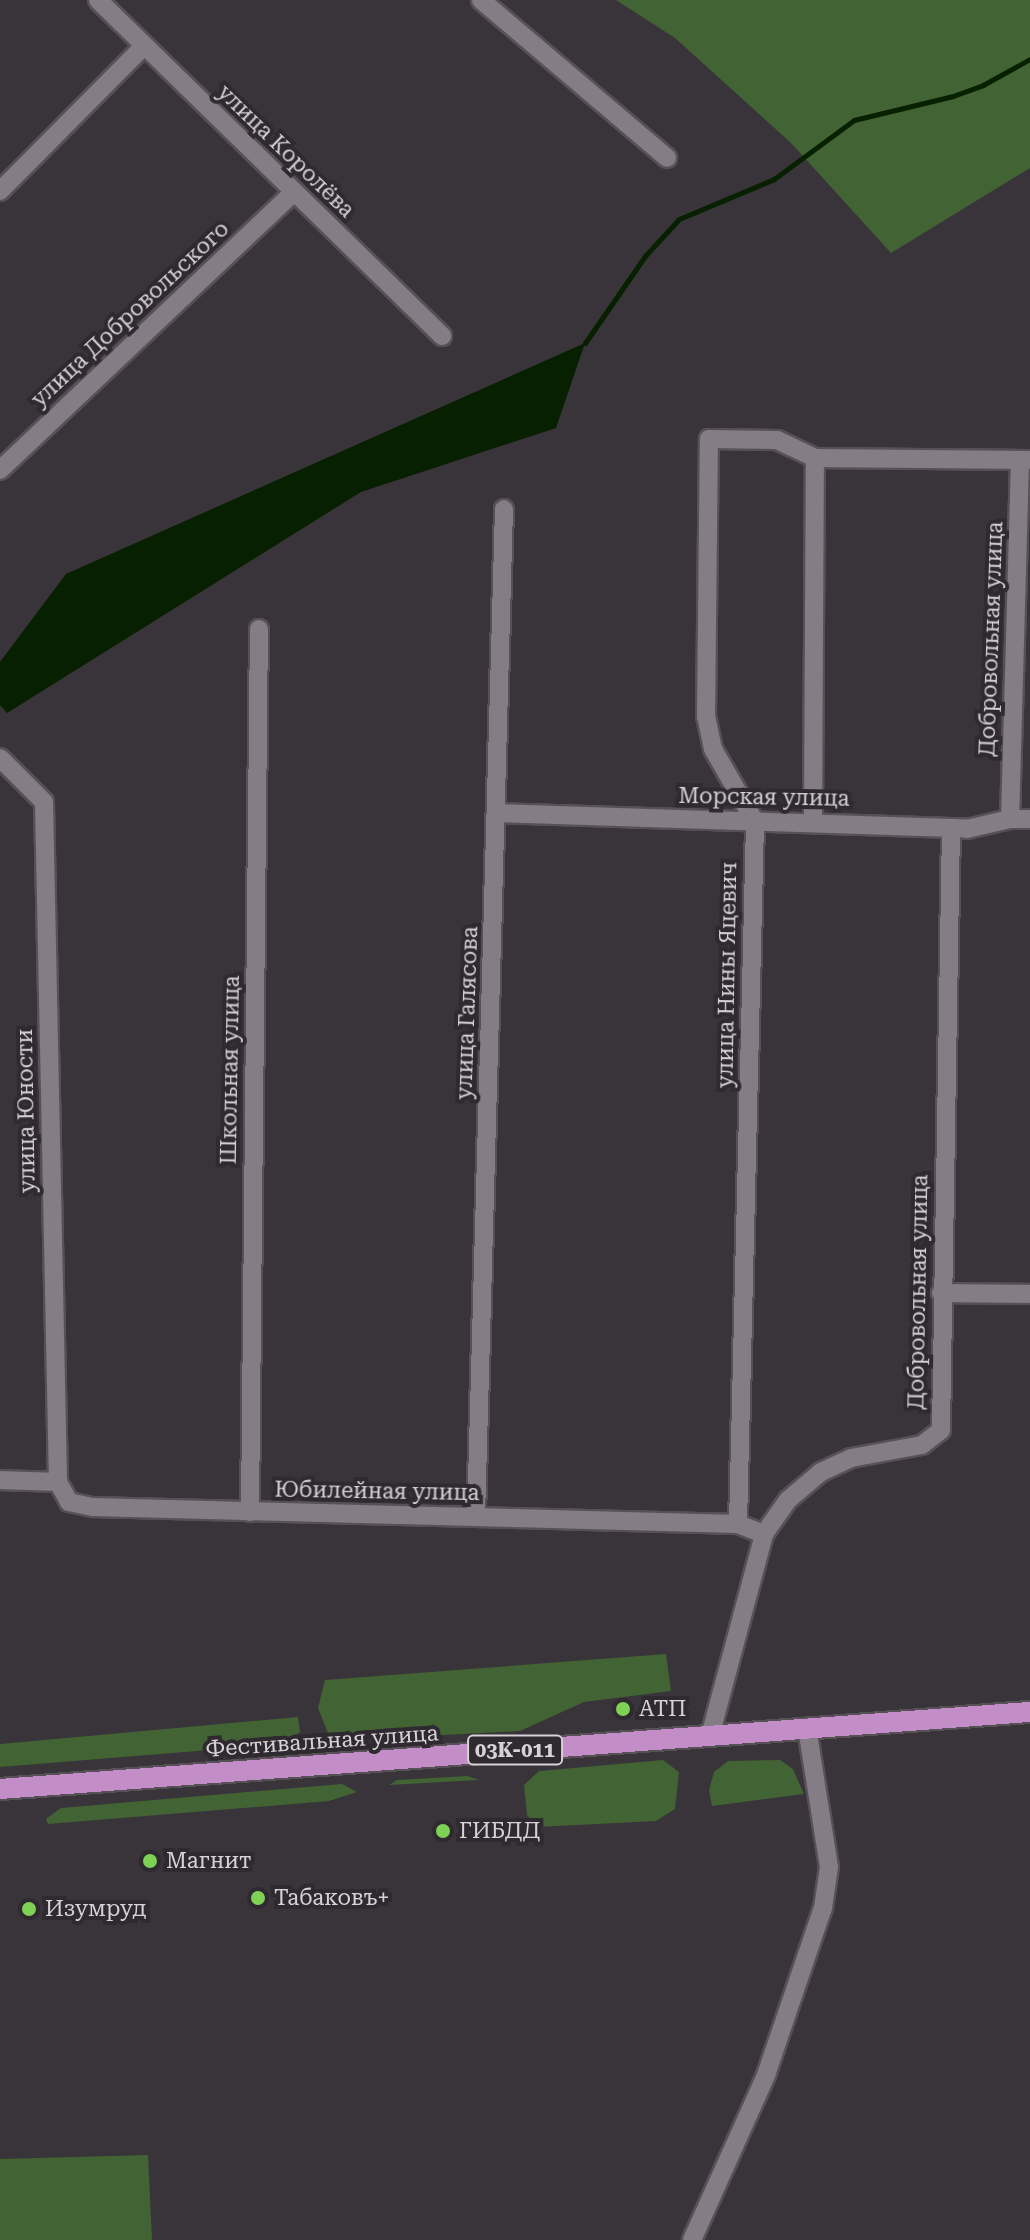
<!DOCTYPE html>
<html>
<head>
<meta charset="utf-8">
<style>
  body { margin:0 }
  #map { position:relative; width:1030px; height:2240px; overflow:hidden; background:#39333a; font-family:"Roboto Serif",serif }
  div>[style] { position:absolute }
  .green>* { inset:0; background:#426333 }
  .water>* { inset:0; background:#072000 }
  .stream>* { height:5px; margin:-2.5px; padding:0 2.5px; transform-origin:2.5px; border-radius:2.5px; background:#072000 }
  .roads { filter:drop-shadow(2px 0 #575157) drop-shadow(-2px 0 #575157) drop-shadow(0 2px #575157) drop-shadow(0 -2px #575157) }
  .minor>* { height:18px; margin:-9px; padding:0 9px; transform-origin:9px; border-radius:9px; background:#857d86 }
  .primary>* { height:20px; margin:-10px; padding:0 10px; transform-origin:10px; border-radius:10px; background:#c38dc7 }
  .dots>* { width:22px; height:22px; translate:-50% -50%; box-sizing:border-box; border:4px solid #2f2930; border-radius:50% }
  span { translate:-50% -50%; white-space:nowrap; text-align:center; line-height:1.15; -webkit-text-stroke:8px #2f2930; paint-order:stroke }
  .shield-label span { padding:2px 6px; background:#2f2930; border:2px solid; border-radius:6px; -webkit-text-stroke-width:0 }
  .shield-label { font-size:20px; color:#d6d2d6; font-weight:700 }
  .street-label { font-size:22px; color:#d6d2d6 }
  .poi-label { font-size:22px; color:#d6d2d6 }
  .left { translate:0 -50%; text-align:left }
</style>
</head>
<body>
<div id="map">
  <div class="green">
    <i style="clip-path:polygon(616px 0,1030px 0,1030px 168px,891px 253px,791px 143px,675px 38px)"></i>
    <i style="clip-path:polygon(666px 1654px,671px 1691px,584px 1702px,520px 1731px,331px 1741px,318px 1708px,325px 1680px)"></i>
    <i style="clip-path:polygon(298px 1717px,300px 1732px,285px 1744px,0 1767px,0 1744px)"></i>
    <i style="clip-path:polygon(663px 1760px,679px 1772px,675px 1809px,656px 1821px,537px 1827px,527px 1815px,524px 1785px,539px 1771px)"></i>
    <i style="clip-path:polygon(780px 1760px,793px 1769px,804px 1794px,712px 1806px,709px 1790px,714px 1772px,728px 1761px)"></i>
    <i style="clip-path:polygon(467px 1776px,479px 1780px,389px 1785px,397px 1780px)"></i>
    <i style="clip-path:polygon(342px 1784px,357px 1792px,329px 1801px,48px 1824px,46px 1819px,61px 1808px)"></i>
    <i style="clip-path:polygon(148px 2155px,152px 2240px,0 2240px,0 2159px)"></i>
  </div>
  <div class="water">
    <i style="clip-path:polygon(585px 343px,556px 428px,361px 492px,7px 713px,0 705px,0 662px,66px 574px)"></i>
  </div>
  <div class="stream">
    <i style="left:585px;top:343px;width:106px;rotate:-55.4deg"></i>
    <i style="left:645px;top:256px;width:50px;rotate:-47.4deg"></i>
    <i style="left:679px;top:219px;width:103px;rotate:-22.8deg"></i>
    <i style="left:774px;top:179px;width:99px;rotate:-36.4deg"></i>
    <i style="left:854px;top:120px;width:102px;rotate:-13.6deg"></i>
    <i style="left:953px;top:96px;width:32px;rotate:-20deg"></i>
    <i style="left:983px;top:85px;width:54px;rotate:-29deg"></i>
  </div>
  <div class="roads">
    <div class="minor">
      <i style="left:98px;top:0;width:481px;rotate:44.3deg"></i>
      <i style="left:481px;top:0;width:244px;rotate:40.3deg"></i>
      <i style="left:0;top:191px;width:204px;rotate:-45.2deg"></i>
      <i style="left:0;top:470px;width:403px;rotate:-43.4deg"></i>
      <i style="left:0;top:758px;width:62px;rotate:45deg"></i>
      <i style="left:44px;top:802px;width:680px;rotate:88.82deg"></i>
      <i style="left:58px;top:1482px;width:23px;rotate:61deg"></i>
      <i style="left:69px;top:1502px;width:25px;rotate:12deg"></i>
      <i style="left:93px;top:1507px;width:645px;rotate:1.51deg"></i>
      <i style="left:738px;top:1524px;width:28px;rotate:21deg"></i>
      <i style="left:496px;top:813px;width:471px;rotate:1.9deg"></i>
      <i style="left:967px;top:829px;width:44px;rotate:-13.1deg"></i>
      <i style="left:1010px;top:819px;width:20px"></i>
      <i style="left:1010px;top:819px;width:359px;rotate:-88.4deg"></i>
      <i style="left:813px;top:821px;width:363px;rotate:-89.7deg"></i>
      <i style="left:941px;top:1293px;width:89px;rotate:0.6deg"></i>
      <i style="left:0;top:1480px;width:58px;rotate:2deg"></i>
      <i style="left:250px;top:1512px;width:883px;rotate:-89.42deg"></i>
      <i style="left:476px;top:1517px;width:1008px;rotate:-88.41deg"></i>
      <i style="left:738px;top:1524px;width:702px;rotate:-88.61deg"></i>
      <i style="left:755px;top:822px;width:84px;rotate:-119.9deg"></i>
      <i style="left:713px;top:749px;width:33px;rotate:-102deg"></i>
      <i style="left:706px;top:717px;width:278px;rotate:-89.4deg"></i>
      <i style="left:709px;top:439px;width:68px;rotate:0.8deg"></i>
      <i style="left:777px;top:440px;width:42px;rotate:25.3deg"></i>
      <i style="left:815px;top:458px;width:215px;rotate:0.5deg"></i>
      <i style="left:710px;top:1736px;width:209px;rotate:-75deg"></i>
      <i style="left:764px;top:1534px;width:42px;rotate:-54.8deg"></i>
      <i style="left:788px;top:1500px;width:43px;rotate:-40.3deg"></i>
      <i style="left:821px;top:1472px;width:33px;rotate:-25deg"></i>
      <i style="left:851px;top:1458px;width:72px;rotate:-10.4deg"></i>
      <i style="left:922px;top:1445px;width:24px;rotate:-38deg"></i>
      <i style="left:941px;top:1430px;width:602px;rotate:-89.05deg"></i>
      <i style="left:692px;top:2240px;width:181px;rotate:-65.8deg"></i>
      <i style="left:766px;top:2075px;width:176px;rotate:-71.2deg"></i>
      <i style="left:823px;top:1908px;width:41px;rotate:-81.7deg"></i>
      <i style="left:829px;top:1867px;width:141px;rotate:-99deg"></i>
    </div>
    <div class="primary">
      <i style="left:0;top:1789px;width:1033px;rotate:-4.28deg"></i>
    </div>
  </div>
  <div class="dots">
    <i style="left:623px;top:1709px;background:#7dd154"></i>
    <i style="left:443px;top:1831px;background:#7dd154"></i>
    <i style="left:150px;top:1861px;background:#7dd154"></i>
    <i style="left:258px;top:1898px;background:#7dd154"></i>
    <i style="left:29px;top:1909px;background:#7dd154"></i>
  </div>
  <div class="shield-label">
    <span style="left:515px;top:1750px">03К-011</span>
  </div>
  <div class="street-label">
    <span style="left:286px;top:151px;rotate:44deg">улица Королёва</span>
    <span style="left:130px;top:314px;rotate:-43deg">улица Добровольского</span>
    <span style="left:991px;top:639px;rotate:-88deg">Добровольная улица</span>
    <span style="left:764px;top:797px;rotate:1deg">Морская улица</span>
    <span style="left:727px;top:975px;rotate:-89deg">улица Нины Яцевич</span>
    <span style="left:467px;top:1013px;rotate:-88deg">улица Галясова</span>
    <span style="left:230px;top:1070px;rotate:-89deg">Школьная улица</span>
    <span style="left:26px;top:1111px;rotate:-91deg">улица Юности</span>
    <span style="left:918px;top:1292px;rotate:-89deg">Добровольная улица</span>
    <span style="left:377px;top:1491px;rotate:1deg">Юбилейная улица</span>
    <span style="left:322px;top:1741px;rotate:-4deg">Фестивальная улица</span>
  </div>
  <div class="poi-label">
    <span class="left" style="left:639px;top:1709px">АТП</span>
    <span class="left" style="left:459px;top:1831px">ГИБДД</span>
    <span class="left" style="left:166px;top:1861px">Магнит</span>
    <span class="left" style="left:274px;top:1898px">Табаковъ+</span>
    <span class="left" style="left:45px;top:1909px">Изумруд</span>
  </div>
</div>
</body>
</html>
